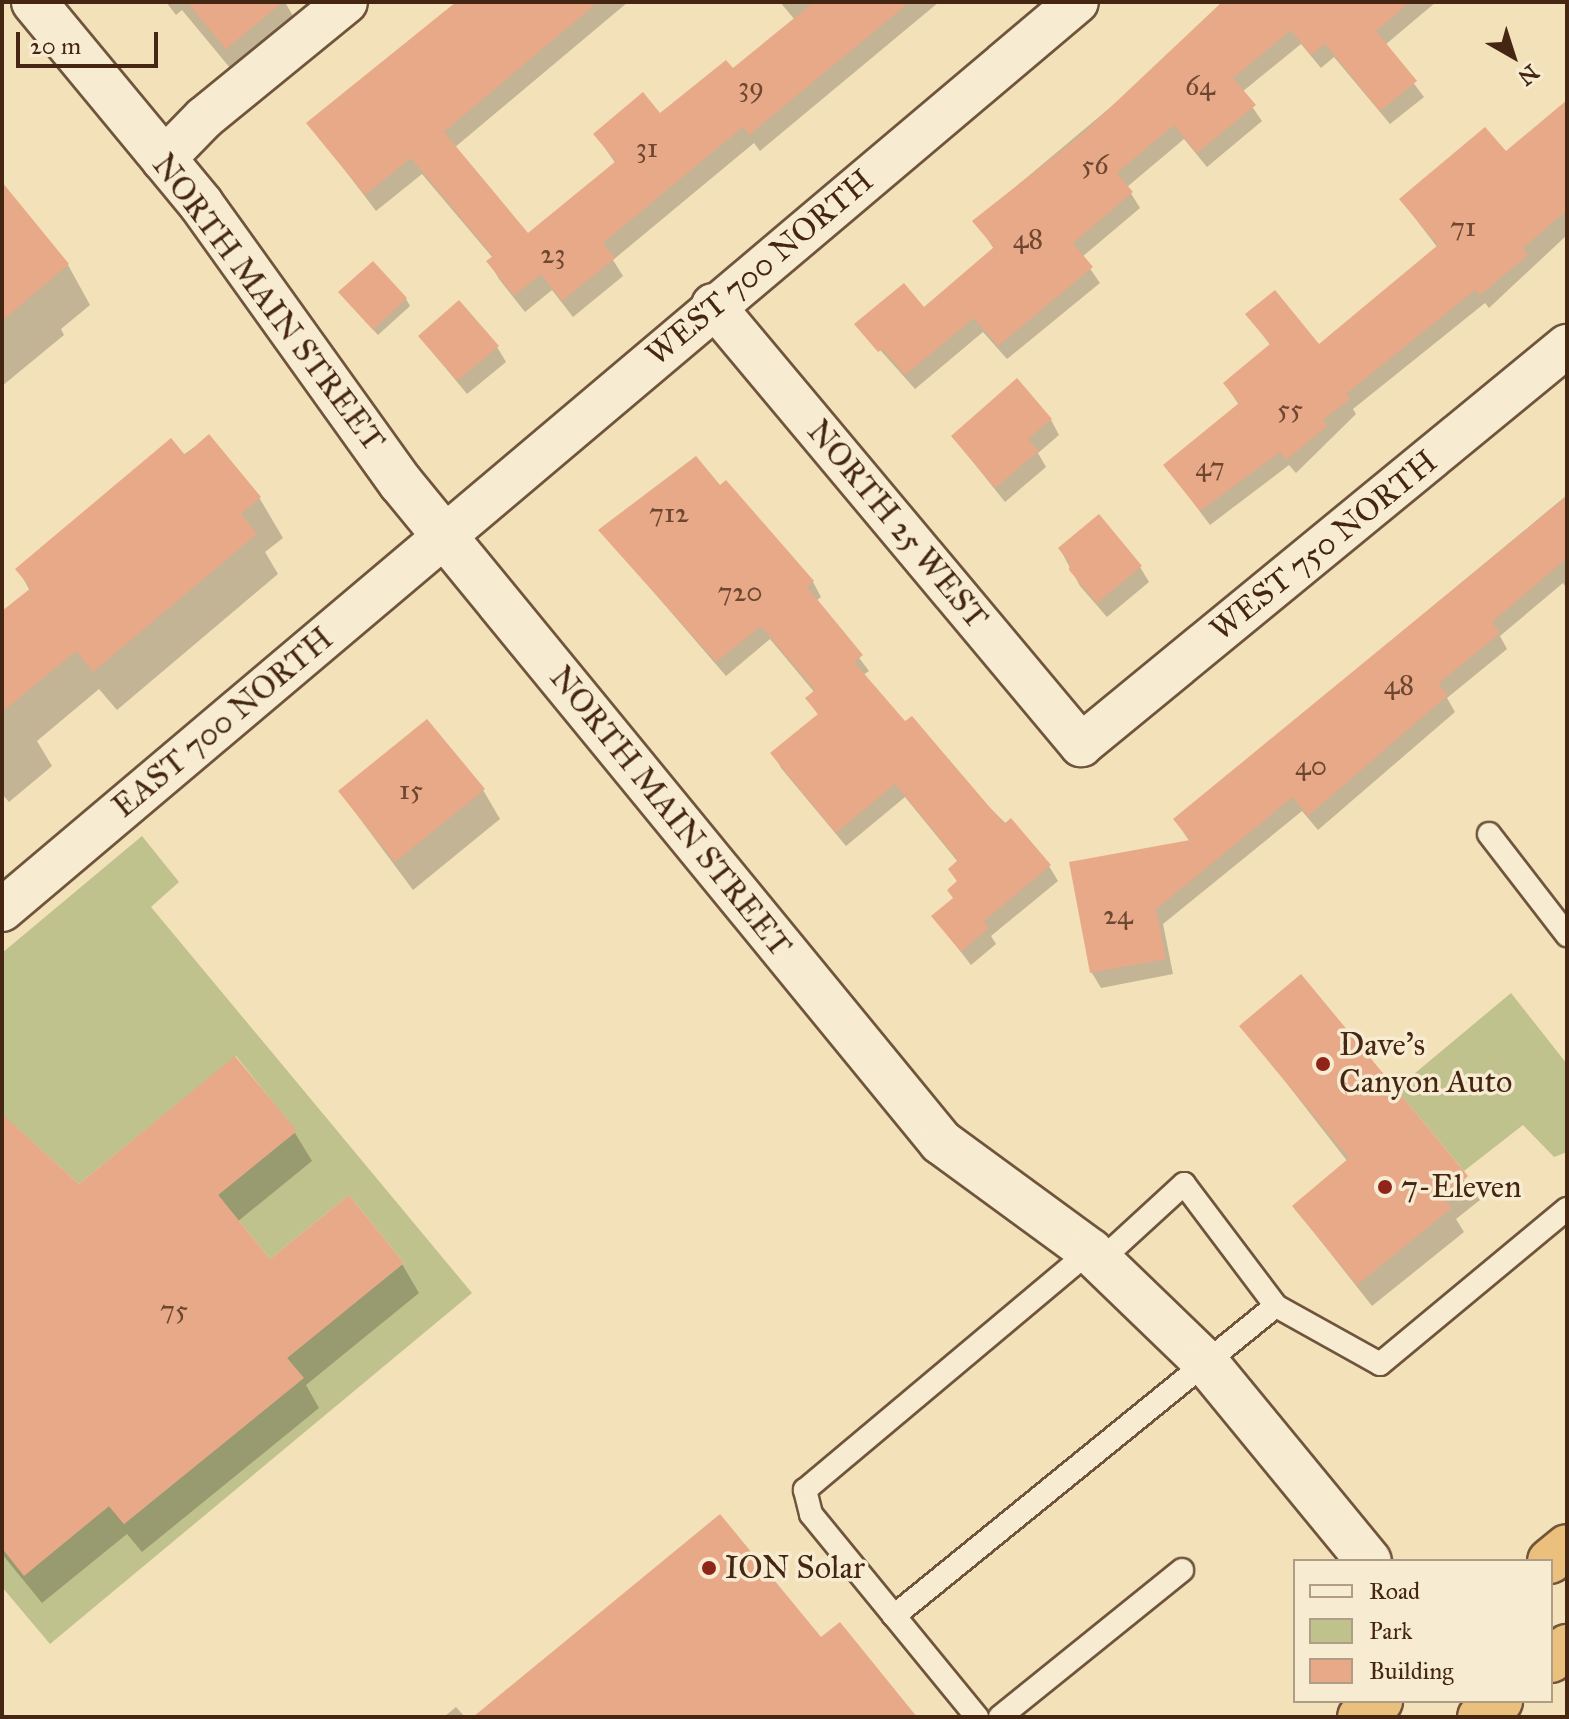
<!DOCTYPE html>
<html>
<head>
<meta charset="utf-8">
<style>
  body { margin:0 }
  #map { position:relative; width:1569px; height:1719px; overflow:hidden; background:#f3e1b9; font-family:"IM FELL Great Primer",serif }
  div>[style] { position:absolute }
  .green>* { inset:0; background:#bfc28c }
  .shadow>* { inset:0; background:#0003 }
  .building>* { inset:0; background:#e8a989 }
  .roads { filter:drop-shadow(2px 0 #70553c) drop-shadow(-2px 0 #70553c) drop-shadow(0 2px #70553c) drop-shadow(0 -2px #70553c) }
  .service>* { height:22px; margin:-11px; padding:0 11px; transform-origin:11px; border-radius:11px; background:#f7ecd2 }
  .minor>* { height:42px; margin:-21px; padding:0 21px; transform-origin:21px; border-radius:21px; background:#f7ecd2 }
  .tertiary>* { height:44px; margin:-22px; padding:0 22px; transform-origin:22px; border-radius:22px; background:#f7ecd2 }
  .trunk>* { height:44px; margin:-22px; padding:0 22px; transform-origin:22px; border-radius:22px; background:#eac07c }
  .dots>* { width:22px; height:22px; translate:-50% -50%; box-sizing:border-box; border:4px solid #f7ecd2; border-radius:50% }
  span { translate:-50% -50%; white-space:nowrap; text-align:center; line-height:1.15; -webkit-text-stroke:7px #f7ecd2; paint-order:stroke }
  .number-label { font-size:28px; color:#6e4730 }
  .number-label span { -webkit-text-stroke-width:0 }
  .street-label { font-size:32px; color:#452613 }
  .poi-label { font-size:32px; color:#452613 }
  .left { translate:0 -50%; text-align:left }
  .frame { position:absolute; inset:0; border:4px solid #452613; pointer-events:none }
  .legend { position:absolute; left:1293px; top:1559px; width:260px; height:144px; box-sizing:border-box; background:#f7ecd2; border:2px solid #b09d86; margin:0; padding:10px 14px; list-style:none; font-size:24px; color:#452613 }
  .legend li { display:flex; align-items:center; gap:16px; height:40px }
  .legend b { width:40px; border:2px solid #b09d86 }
  .north { position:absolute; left:1473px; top:16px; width:80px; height:80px; -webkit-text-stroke:6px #f7ecd2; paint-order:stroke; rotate:141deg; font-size:22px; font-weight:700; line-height:32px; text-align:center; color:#452613 }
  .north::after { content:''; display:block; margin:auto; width:28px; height:36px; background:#452613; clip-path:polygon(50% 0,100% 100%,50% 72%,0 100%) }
  .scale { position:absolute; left:16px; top:32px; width:142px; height:36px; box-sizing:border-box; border:4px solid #452613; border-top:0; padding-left:10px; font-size:24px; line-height:28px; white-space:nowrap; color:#452613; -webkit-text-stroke:6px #f7ecd2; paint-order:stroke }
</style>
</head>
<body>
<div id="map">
  <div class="green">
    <i style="clip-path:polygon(142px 836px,179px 882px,151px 907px,472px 1293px,50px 1644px,2px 1587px,2px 1548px,24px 1575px,109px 1506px,124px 1524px,303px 1378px,287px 1358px,404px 1263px,349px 1195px,270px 1259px,218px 1195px,296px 1131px,236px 1056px,79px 1184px,17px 1128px,2px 1139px,2px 953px)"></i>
    <i style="clip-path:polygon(1511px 993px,1567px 1064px,1567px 1152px,1554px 1157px,1523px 1125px,1464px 1171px,1396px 1089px)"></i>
  </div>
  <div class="shadow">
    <i style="clip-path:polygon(166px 2px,285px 2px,297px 23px,235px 74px,182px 10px,176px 15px)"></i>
    <i style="clip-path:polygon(459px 2px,628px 2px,454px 148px,528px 236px,616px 164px,595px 134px,660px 116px,732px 71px,795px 20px,780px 2px,939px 2px,760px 151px,754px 143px,613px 260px,623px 276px,573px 317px,552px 290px,525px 312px,499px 279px,489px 262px,493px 258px,422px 174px,376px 211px,309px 123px)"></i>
    <i style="clip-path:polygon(1236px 2px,1436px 2px,1385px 45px,1424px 97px,1390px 124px,1334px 57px,1321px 68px,1301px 44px,1242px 92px,1262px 121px,1207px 167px,1184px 139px,1127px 187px,1140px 208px,1082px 257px,1100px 283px,1007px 359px,983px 332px,915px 389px,857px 324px,923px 309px,994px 249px,975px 221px)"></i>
    <i style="clip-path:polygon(1567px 125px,1567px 235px,1489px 308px,1485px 303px,1353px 409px,1356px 414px,1296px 473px,1289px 465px,1210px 525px,1165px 465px,1239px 405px,1225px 384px,1271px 346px,1248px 315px,1318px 347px,1438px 248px,1401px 200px)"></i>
    <i style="clip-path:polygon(2px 203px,68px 265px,90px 305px,61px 329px,64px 335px,2px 386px)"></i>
    <i style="clip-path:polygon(345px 299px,406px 299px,410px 306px,378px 335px)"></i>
    <i style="clip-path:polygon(420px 337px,497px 347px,506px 362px,467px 394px)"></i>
    <i style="clip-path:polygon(1051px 420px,1059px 435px,1038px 453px,1046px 467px,1005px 502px,953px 437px)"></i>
    <i style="clip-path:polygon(209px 437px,260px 499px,283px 538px,265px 552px,278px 574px,117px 710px,99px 689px,37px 741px,52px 766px,9px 802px,2px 794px,2px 614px,30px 591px,18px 569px)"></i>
    <i style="clip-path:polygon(719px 488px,764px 524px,813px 582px,821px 597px,816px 601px,869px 671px,863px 675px,905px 724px,1049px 866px,1058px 881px,991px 936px,996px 944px,971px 965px,934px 917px,954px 899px,958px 883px,950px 870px,958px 862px,905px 797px,846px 846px,781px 768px,773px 753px,819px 716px,808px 699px,815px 693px,770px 639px,726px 676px,601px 531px)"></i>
    <i style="clip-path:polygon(1567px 495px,1567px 589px,1563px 583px,1500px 636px,1507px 649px,1447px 698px,1455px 712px,1318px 830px,1302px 811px,1163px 924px,1173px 974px,1101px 988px,1092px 973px,1071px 863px,1190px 842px,1175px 820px)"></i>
    <i style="clip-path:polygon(1060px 549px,1140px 567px,1149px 582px,1107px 617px,1080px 586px)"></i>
    <i style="clip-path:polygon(483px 790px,500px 819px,413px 890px,340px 792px)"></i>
    <i style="clip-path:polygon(1301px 977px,1480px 1200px,1456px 1219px,1464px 1232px,1372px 1306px,1294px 1207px,1348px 1162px,1242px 1026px)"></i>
    <i style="clip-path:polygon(295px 1133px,312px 1161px,237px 1222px,270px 1262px,402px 1264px,419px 1293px,306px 1385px,319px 1408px,142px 1552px,127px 1534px,42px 1603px,2px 1554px,2px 1142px,79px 1186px)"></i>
    <i style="clip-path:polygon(456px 1707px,465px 1717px,444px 1717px)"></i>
  </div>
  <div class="building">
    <i style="clip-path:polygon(187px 2px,283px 2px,226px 49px)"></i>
    <i style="clip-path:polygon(456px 2px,598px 2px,444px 132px,528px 233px,616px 161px,593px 134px,643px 92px,660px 113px,726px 60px,733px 68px,814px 2px,910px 2px,749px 135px,743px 127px,603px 243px,615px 258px,562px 301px,541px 274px,514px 296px,486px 261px,493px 256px,411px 158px,365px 195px,306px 123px)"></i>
    <i style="clip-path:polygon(1222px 2px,1410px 2px,1376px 31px,1417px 81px,1380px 111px,1325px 44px,1311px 55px,1291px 30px,1233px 78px,1256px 105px,1197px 153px,1174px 125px,1117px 173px,1133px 192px,1073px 243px,1093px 267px,998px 346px,974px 318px,905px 375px,883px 349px,878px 352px,854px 324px,904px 283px,924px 307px,994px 247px,972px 221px,1081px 135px)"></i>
    <i style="clip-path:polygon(1567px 100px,1567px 210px,1523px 248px,1528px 255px,1480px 295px,1475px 290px,1346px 394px,1350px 399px,1323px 420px,1327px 426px,1286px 460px,1280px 452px,1200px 511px,1163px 465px,1239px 403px,1223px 383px,1270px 344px,1245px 314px,1275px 290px,1319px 344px,1438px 245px,1399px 199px,1485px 127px,1506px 151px)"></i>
    <i style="clip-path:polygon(2px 182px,69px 264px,2px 321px)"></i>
    <i style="clip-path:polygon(373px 261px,407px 298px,373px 330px,338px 292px)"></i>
    <i style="clip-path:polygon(459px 300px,499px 346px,457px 381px,418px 336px)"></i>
    <i style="clip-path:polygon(1017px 378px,1052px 419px,1028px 439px,1039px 451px,995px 488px,951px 436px)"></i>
    <i style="clip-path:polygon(209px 434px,261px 497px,241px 514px,257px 534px,93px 672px,76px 651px,2px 712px,2px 611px,31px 588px,15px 569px,171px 438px,185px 455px)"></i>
    <i style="clip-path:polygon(696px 456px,720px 485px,726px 480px,814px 581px,807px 587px,863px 655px,854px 662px,905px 721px,912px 716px,1004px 824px,1011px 818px,1051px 865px,984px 921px,989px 928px,961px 952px,931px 916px,953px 898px,947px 890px,957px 881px,948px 869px,958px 860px,895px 784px,836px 833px,770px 753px,818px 714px,805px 698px,815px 690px,761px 626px,716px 662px,598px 530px)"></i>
    <i style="clip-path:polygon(1567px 496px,1567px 558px,1492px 622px,1500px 633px,1438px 684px,1448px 695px,1308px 816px,1293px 797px,1156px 909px,1166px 959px,1090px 973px,1069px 862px,1190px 840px,1173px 819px)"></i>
    <i style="clip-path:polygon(1099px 514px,1142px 566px,1097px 603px,1069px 570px,1070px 563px,1058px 548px)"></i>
    <i style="clip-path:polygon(427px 719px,485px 789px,395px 862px,338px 791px)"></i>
    <i style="clip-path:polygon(1301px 974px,1468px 1176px,1443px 1198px,1452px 1208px,1357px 1285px,1292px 1206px,1349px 1158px,1239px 1026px)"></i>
    <i style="clip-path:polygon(235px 1056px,297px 1131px,218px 1195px,270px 1259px,349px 1195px,404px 1263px,287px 1358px,304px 1378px,124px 1524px,109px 1506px,24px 1576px,2px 1548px,2px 1114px,79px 1184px)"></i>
    <i style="clip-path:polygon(720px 1514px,821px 1637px,840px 1622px,917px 1717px,473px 1717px)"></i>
  </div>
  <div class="roads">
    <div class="service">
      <i style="left:1489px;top:834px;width:128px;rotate:52.3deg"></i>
      <i style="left:1100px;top:1261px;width:114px;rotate:-42.5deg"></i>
      <i style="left:1184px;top:1184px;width:153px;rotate:53deg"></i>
      <i style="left:894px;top:1616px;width:492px;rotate:-39.1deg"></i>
      <i style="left:1276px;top:1306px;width:119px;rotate:29.1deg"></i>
      <i style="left:1380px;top:1364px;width:243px;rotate:-39.7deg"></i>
      <i style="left:977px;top:1717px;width:262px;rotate:-129.3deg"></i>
      <i style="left:811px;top:1514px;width:25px;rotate:-104deg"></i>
      <i style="left:805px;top:1490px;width:372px;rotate:-40deg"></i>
      <i style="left:1000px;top:1717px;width:234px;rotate:-38.9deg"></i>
    </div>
    <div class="minor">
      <i style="left:163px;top:160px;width:59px;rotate:-45.7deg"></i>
      <i style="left:204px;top:118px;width:183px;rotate:-39.2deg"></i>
      <i style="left:713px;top:305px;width:574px;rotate:50.09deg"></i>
      <i style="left:1081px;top:745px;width:629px;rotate:-39.39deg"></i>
      <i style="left:2px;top:910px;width:1407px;rotate:-40.19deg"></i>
    </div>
    <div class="tertiary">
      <i style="left:34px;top:2px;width:262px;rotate:50.4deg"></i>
      <i style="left:201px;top:204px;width:343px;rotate:54.4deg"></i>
      <i style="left:401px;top:483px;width:852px;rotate:50.67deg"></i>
      <i style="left:941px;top:1142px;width:185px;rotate:36.2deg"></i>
      <i style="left:1090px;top:1251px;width:163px;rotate:44deg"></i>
      <i style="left:1207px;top:1364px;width:255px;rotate:50.6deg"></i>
    </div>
    <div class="trunk">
      <i style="left:1550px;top:1561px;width:22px;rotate:-39deg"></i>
      <i style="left:1551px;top:1660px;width:21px;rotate:-39deg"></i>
      <i style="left:1360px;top:1717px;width:26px;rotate:-39deg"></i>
      <i style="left:1480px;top:1717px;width:26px;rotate:-39deg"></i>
    </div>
  </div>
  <div class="dots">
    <i style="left:1323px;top:1064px;background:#8f2418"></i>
    <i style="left:1385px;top:1187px;background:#8f2418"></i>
    <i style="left:709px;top:1568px;background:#8f2418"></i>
  </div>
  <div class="number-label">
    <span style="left:1200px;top:86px">64</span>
    <span style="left:751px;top:87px">39</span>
    <span style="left:647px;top:148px">31</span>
    <span style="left:1095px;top:165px">56</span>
    <span style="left:1463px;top:227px">71</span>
    <span style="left:1028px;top:239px">48</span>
    <span style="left:553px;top:254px">23</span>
    <span style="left:1290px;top:409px">55</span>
    <span style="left:1210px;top:467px">47</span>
    <span style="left:669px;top:513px">712</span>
    <span style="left:740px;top:592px">720</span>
    <span style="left:1399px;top:685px">48</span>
    <span style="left:1311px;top:766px">40</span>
    <span style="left:411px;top:790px">15</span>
    <span style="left:1118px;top:915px">24</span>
    <span style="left:174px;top:1310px">75</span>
  </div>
  <div class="street-label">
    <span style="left:760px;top:268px;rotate:-40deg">WEST 700 NORTH</span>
    <span style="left:268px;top:303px;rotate:53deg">NORTH MAIN STREET</span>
    <span style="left:897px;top:525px;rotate:50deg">NORTH 25 WEST</span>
    <span style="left:1324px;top:546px;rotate:-39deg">WEST 750 NORTH</span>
    <span style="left:223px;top:723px;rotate:-40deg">EAST 700 NORTH</span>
    <span style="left:670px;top:812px;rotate:51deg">NORTH MAIN STREET</span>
  </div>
  <div class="poi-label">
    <span class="left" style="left:1339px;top:1064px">Dave's<br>Canyon Auto</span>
    <span class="left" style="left:1401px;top:1187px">7-Eleven</span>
    <span class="left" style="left:725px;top:1568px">ION Solar</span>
  </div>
  <div class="frame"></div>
  <ul class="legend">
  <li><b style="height:10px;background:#f7ecd2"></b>Road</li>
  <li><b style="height:22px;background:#bfc28c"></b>Park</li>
  <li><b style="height:22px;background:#e8a989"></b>Building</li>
  </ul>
  <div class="north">N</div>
  <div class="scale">20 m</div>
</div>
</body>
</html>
